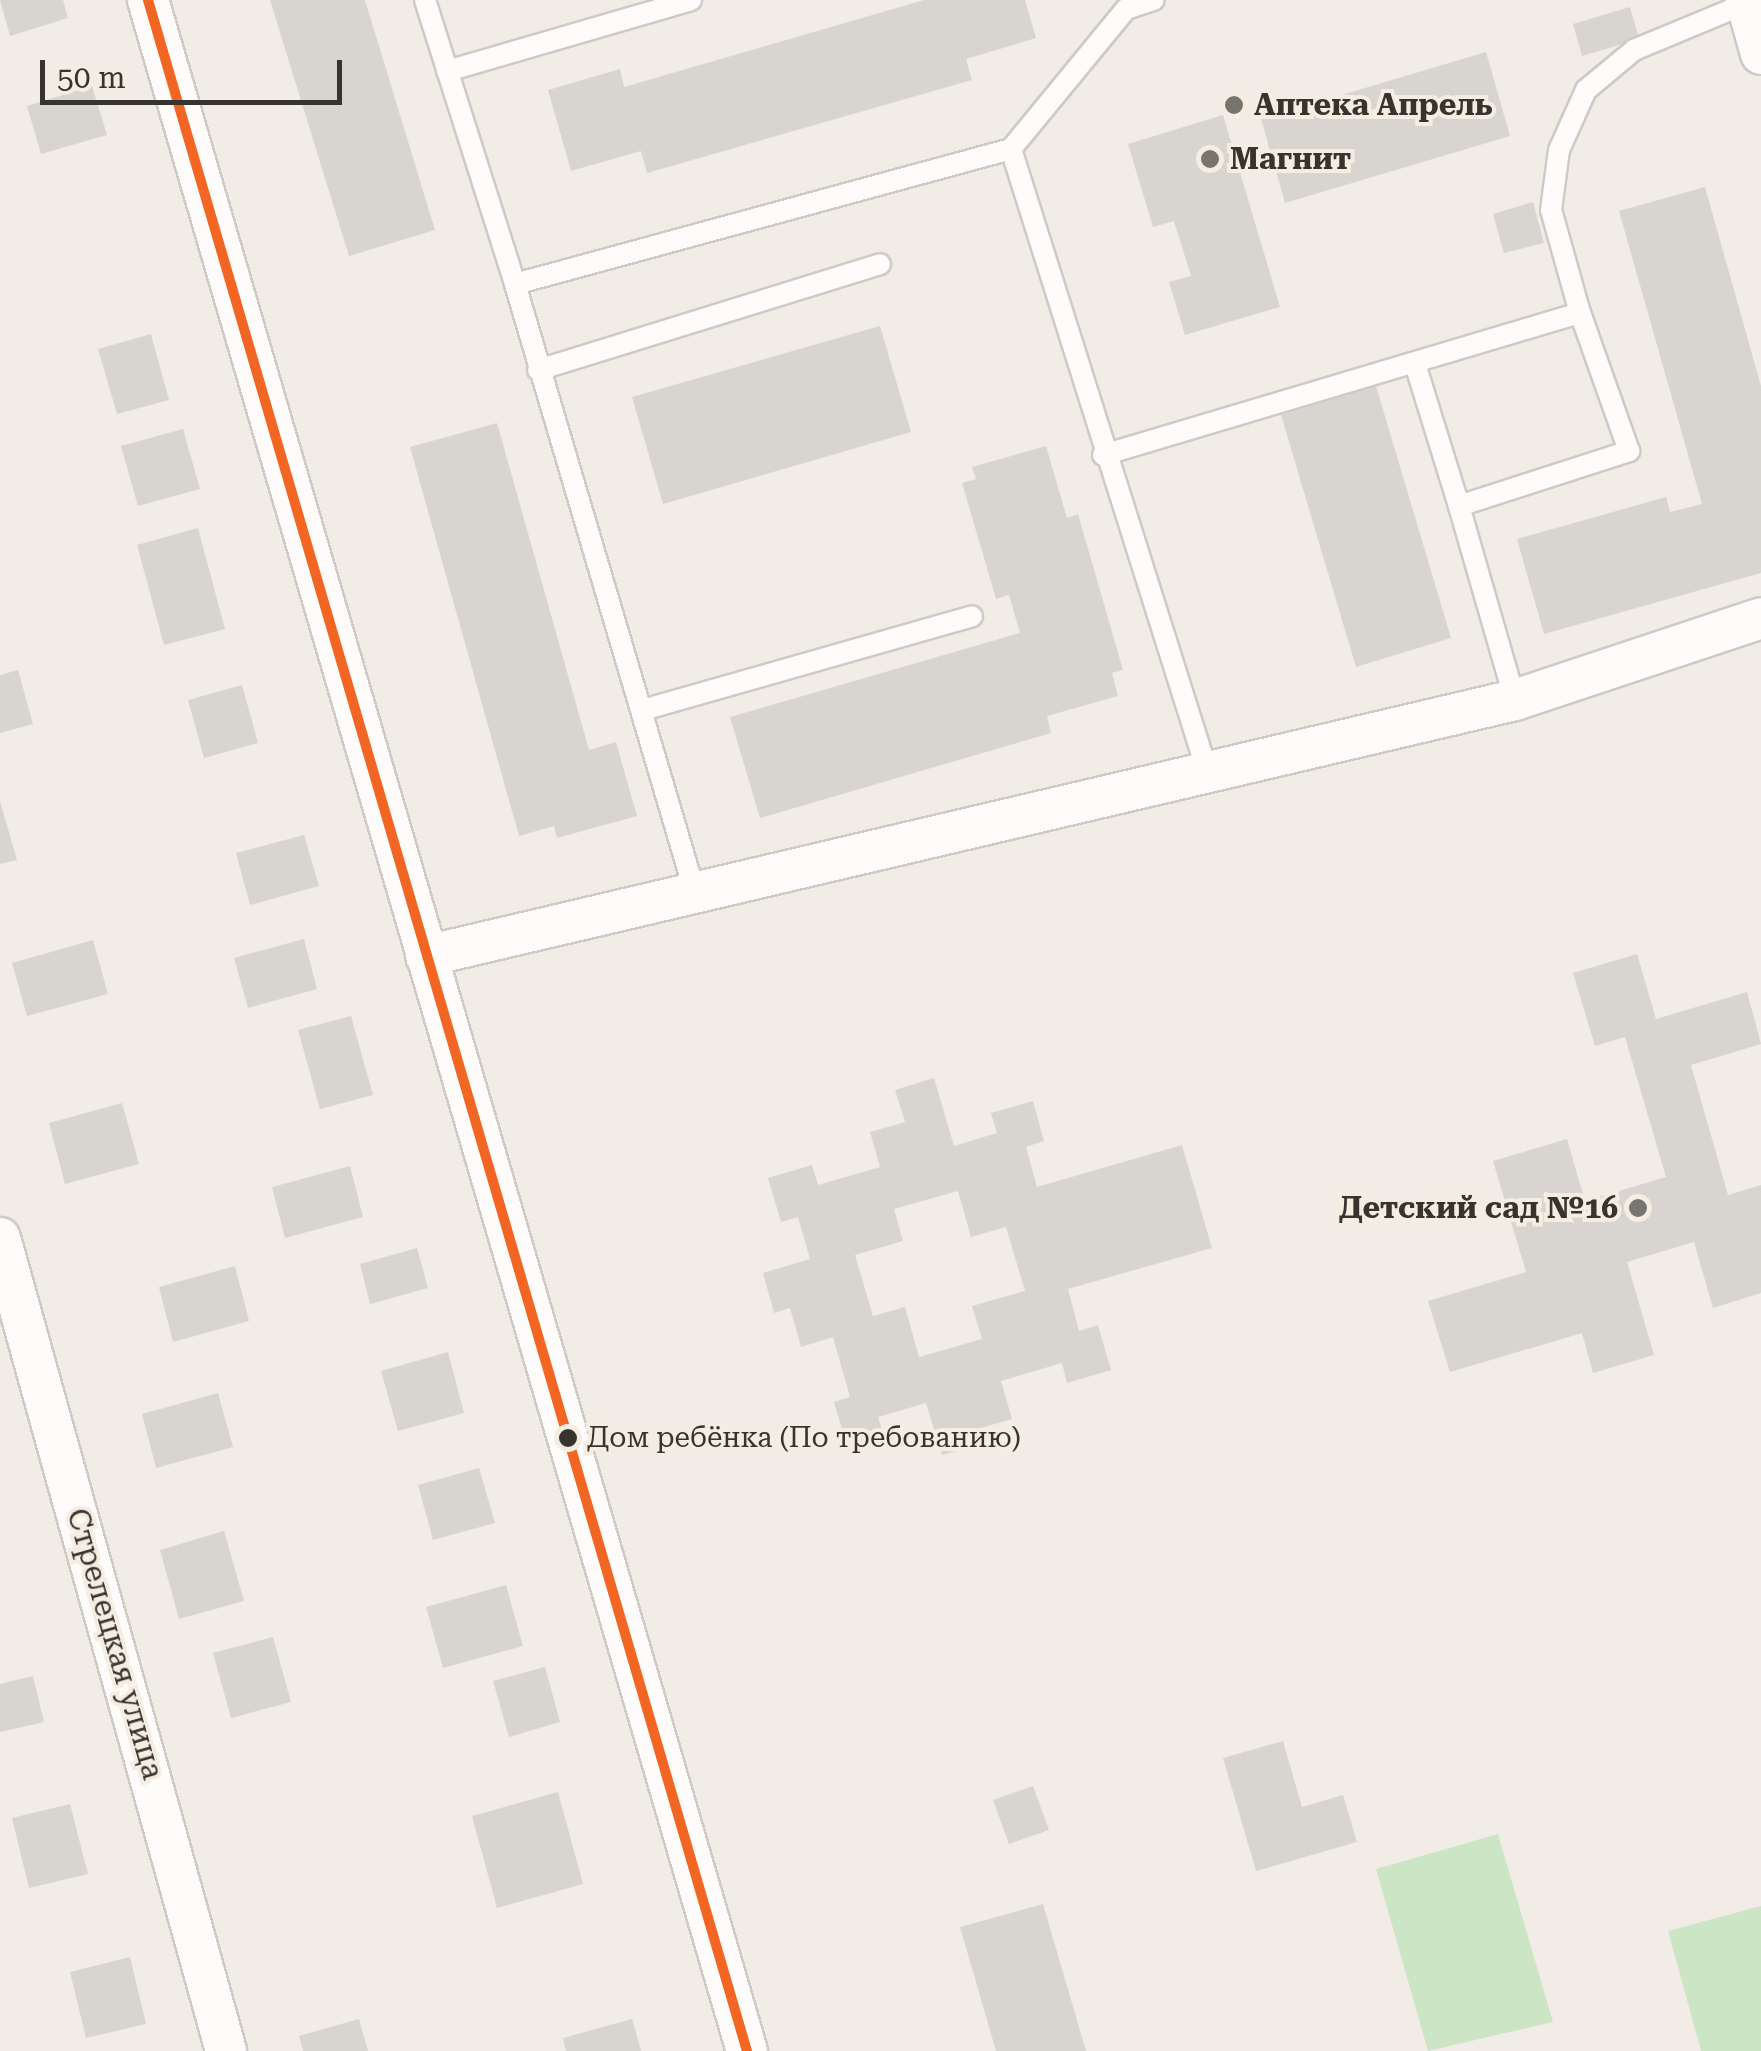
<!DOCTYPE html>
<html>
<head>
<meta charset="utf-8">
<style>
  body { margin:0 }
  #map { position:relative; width:1761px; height:2051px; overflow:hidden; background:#f2ece7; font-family:"Roboto Serif",serif }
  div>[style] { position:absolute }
  .green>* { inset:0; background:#cce5c4 }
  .building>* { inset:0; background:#d8d4d0 }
  .roads { filter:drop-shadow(2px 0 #cecac6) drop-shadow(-2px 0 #cecac6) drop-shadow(0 2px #cecac6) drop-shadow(0 -2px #cecac6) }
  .service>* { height:20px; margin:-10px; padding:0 10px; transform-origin:10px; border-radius:10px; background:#fdfcfb }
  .minor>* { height:40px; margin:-20px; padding:0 20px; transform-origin:20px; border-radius:20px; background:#fdfcfb }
  .bus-1>* { height:10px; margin:-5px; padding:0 5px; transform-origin:5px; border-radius:5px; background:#f26522 }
  .dots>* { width:28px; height:28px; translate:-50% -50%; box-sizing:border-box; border:5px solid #f6ede2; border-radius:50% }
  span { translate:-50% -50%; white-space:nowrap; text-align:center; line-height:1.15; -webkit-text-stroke:8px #f6ede2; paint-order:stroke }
  .bus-label { font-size:28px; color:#373430 }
  .left { translate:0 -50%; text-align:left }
  .poi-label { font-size:30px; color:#373430; font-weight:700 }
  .right { translate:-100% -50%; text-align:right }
  .street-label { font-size:30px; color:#373430 }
  .scale { position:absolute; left:40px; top:60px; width:302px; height:45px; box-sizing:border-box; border:5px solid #373430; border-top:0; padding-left:12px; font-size:30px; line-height:35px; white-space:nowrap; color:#373430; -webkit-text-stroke:8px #f6ede2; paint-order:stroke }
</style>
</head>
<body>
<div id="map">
  <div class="green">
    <i style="clip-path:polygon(1498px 1834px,1553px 2022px,1428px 2051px,1376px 1869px)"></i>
    <i style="clip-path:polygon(1761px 1906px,1761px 2051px,1701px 2051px,1668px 1931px)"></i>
  </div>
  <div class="building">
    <i style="clip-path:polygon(0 0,63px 0,68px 18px,10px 36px)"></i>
    <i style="clip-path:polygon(270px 0,365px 0,435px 230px,349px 256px)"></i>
    <i style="clip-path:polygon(924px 0,1025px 0,1036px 38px,966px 59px,972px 80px,647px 173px,641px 151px,571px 171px,548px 90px,620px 69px,624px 87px)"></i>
    <i style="clip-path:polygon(1630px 7px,1639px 39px,1582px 56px,1573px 24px)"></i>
    <i style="clip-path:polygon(1486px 52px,1510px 136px,1285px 203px,1261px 119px)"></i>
    <i style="clip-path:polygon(92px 86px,107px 135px,41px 154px,27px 106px)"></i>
    <i style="clip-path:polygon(1223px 115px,1280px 307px,1185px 335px,1169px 282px,1191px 276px,1174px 221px,1153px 227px,1128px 144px)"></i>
    <i style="clip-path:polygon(1705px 187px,1761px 386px,1761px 573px,1544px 634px,1517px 539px,1666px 497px,1670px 512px,1702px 504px,1619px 211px)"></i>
    <i style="clip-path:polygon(1533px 202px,1544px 243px,1504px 253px,1493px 214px)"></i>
    <i style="clip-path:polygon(880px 326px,911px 432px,663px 504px,632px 397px)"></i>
    <i style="clip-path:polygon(151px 334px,169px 400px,117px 414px,98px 349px)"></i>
    <i style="clip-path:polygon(1376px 386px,1451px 638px,1356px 667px,1281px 415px)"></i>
    <i style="clip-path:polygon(497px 423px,589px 750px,616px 742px,637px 816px,557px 838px,554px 826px,519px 836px,410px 447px)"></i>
    <i style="clip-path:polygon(183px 429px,200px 489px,138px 506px,121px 446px)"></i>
    <i style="clip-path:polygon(1046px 446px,1067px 518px,1078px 514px,1123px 670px,1112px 673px,1118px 696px,1047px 716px,1051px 733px,760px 818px,730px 717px,1020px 633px,1009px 595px,996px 599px,962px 483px,976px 479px,972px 467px)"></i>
    <i style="clip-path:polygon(198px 528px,225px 629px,164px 645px,137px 545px)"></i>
    <i style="clip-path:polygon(18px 670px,33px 724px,0 733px,0 675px)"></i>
    <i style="clip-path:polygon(242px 685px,258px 743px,204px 758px,188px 700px)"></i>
    <i style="clip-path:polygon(0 801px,17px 860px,0 864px)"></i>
    <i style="clip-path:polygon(304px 835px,319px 886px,250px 905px,236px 853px)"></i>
    <i style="clip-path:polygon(304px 939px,317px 989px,248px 1008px,234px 958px)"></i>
    <i style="clip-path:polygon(93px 940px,108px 994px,27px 1016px,12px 963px)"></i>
    <i style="clip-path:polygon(1637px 954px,1656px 1019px,1747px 992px,1761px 1044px,1691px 1065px,1728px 1195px,1761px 1185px,1761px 1293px,1713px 1308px,1694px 1242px,1627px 1262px,1654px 1355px,1593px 1373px,1582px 1333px,1450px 1372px,1428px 1301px,1526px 1272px,1493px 1161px,1567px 1139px,1585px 1201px,1666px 1177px,1625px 1037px,1595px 1046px,1573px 973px)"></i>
    <i style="clip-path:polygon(351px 1016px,373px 1095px,320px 1109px,298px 1030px)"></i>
    <i style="clip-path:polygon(evenodd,934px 1078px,954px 1146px,997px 1133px,991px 1113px,1033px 1101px,1044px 1141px,1026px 1147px,1037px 1187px,1182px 1145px,1212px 1248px,1068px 1289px,1079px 1331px,1098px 1325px,1111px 1370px,1067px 1383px,1062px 1363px,1001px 1381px,1012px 1419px,973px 1430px,978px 1445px,942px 1455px,926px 1403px,878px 1417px,884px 1436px,847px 1447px,834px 1402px,850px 1397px,833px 1337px,801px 1347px,790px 1308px,774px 1313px,763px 1273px,810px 1259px,798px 1217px,781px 1222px,768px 1178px,812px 1165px,818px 1185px,880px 1167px,870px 1132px,905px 1122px,895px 1090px,934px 1078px,958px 1191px,971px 1237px,1006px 1227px,1025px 1291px,972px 1306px,982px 1339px,919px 1357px,905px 1307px,873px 1316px,855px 1255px,903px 1241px,894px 1209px,958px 1191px)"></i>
    <i style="clip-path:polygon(122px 1103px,139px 1164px,65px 1184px,49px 1123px)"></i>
    <i style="clip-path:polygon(350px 1166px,363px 1217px,285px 1238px,272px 1187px)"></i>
    <i style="clip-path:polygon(417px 1248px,428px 1288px,370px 1304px,360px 1264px)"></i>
    <i style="clip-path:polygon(235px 1266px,249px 1321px,173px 1342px,159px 1287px)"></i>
    <i style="clip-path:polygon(448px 1352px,464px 1413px,398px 1431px,381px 1371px)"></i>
    <i style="clip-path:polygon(218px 1393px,233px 1447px,156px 1468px,142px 1414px)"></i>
    <i style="clip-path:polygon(479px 1468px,495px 1523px,433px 1540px,418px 1485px)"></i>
    <i style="clip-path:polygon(224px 1531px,244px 1601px,179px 1619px,160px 1550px)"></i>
    <i style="clip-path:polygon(506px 1585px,523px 1646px,443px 1668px,426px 1607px)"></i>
    <i style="clip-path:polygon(273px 1637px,291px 1702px,231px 1718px,213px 1653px)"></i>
    <i style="clip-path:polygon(545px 1667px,560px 1722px,509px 1737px,493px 1681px)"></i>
    <i style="clip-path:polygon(33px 1676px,44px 1722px,0 1732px,0 1684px)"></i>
    <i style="clip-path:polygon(1283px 1741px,1302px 1807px,1343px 1795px,1357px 1842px,1256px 1871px,1223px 1758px)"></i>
    <i style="clip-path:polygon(1033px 1786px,1049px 1830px,1009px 1844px,993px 1800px)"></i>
    <i style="clip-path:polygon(558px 1792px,583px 1884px,497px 1908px,472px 1816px)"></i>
    <i style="clip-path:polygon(70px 1804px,88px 1874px,29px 1888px,12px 1818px)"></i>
    <i style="clip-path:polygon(1043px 1904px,1086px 2051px,996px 2051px,960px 1927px)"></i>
    <i style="clip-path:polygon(130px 1957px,146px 2024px,86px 2038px,70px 1972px)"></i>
    <i style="clip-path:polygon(359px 2019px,368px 2051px,303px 2051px,299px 2036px)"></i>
    <i style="clip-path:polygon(632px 2019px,641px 2051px,566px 2051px,563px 2038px)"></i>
  </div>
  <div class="roads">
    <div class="service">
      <i style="left:425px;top:0;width:298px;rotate:72.4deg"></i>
      <i style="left:515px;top:284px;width:514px;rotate:-15.23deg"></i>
      <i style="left:1011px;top:149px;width:181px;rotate:-50.6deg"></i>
      <i style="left:1126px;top:9px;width:29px;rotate:-18deg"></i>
      <i style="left:447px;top:71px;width:254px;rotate:-16.2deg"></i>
      <i style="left:1011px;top:149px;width:658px;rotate:72.5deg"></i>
      <i style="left:515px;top:284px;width:635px;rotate:73.53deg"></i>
      <i style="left:1416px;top:367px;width:145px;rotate:72.8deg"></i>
      <i style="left:1459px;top:506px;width:179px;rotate:-17.9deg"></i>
      <i style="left:1629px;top:451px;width:146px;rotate:-109.5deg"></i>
      <i style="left:538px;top:370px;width:358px;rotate:-17.2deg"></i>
      <i style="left:1103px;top:455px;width:498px;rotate:-16.6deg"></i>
      <i style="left:1580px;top:313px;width:107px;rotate:-105.7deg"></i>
      <i style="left:1551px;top:210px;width:61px;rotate:-82.4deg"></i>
      <i style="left:1559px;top:150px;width:66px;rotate:-65.8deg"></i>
      <i style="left:1586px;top:90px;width:62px;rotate:-39.8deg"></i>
      <i style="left:1634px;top:50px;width:122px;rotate:-22.6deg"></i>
      <i style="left:1459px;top:506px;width:202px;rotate:73.9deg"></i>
      <i style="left:643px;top:710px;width:342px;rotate:-15.9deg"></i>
    </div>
    <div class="minor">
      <i style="left:148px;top:0;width:2137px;rotate:73.72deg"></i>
      <i style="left:1746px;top:0;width:56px;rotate:74.5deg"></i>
      <i style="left:426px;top:956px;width:1119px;rotate:-13.23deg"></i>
      <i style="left:1515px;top:700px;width:259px;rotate:-18.4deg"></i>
      <i style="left:0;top:1238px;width:844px;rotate:74.46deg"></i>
    </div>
  </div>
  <div class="bus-1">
    <i style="left:148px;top:0;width:2137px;rotate:73.72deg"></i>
  </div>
  <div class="dots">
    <i style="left:1234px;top:105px;background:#787470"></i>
    <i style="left:1210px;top:159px;background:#787470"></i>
    <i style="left:1638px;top:1208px;background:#787470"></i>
    <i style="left:568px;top:1438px;background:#373430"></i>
  </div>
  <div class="bus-label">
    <span class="left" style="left:587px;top:1438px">Дом ребёнка (По требованию)</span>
  </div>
  <div class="poi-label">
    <span class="left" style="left:1254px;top:105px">Аптека Апрель</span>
    <span class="left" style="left:1230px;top:159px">Магнит</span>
    <span class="right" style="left:1618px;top:1208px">Детский сад №16</span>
  </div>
  <div class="street-label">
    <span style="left:115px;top:1644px;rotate:74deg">Стрелецкая улица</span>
  </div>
  <div class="scale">50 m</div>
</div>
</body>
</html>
